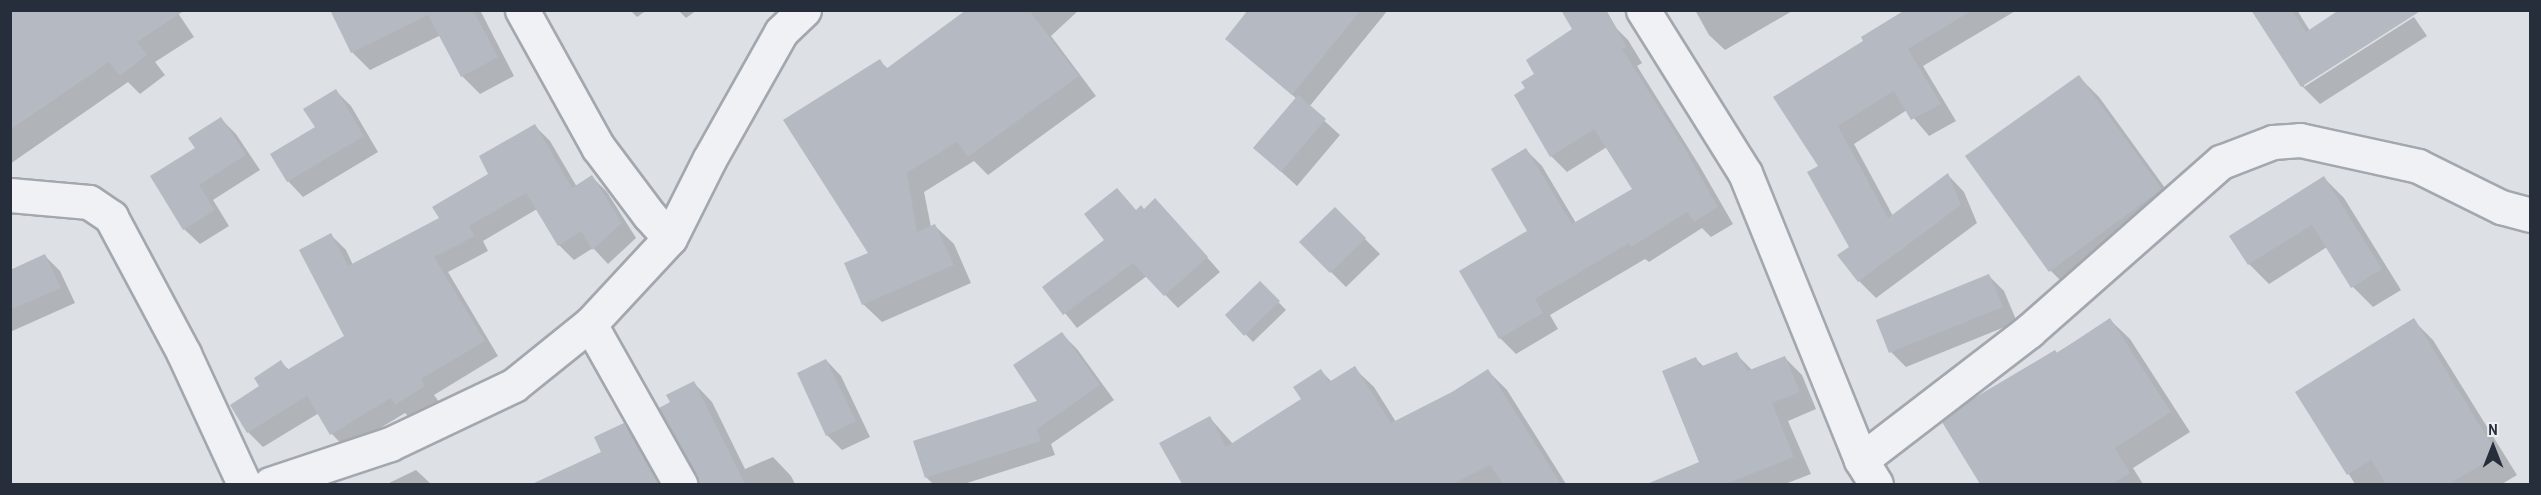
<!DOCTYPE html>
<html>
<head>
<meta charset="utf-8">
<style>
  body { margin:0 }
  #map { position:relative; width:2541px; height:495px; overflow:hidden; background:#dde0e5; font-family:"Archivo Narrow",sans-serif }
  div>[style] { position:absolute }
  .shadow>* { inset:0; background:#0003 }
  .building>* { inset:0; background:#b4b9c2 }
  .roads { filter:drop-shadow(2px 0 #a3a7af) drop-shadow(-2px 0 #a3a7af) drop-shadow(0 2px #a3a7af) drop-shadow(0 -2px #a3a7af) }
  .street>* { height:33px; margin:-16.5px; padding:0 16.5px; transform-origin:16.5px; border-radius:16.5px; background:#eff1f4 }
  span { translate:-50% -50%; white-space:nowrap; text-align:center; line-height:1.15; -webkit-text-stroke:5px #eceff3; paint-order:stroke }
  .frame { position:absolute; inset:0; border:12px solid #272e3b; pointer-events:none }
  .north { position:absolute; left:2463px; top:417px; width:60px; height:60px; -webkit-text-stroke:4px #eceff3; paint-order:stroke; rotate:0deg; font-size:16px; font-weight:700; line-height:24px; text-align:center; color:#272e3b }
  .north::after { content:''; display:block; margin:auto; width:21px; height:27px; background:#272e3b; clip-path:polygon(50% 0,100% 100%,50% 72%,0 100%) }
</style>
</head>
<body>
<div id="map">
  <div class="shadow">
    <i style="clip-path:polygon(10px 10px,176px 10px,194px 37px,155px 62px,165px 75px,140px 94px,128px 82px,10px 164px)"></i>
    <i style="clip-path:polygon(332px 10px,480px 10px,514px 76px,480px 94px,462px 76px,441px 35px,370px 70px,352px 52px)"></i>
    <i style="clip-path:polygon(630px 10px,647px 10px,637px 17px)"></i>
    <i style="clip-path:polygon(678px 10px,697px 10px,686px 18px)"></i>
    <i style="clip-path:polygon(969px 10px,1079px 10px,1051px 36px,1096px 96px,988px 175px,974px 161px,924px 192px,931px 227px,935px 226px,954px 244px,971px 283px,882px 322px,863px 304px,871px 254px,880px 61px,889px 70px)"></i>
    <i style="clip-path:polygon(1250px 10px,1388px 10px,1309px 107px,1340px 135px,1297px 186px,1255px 148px,1297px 99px,1227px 39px)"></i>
    <i style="clip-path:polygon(1563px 10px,1606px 10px,1617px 29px,1628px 40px,1642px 63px,1637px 66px,1699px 165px,1733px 224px,1711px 237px,1702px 228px,1649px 262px,1645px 259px,1550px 315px,1558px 329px,1516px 354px,1500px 338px,1529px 231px,1526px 150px,1542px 166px,1576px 223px,1634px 190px,1607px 147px,1567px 172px,1551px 156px,1527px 89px,1574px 30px)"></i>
    <i style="clip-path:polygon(1695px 10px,1794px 10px,1725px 50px,1709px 35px)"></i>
    <i style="clip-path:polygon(1908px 10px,2017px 10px,1923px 66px,1956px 121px,1929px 136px,1907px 110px,1854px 144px,1893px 216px,1948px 175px,1964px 192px,1977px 223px,1876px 298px,1859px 281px,1851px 247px,1820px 167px,1865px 41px)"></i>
    <i style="clip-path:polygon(2253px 10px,2297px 10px,2310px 31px,2304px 87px,2414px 17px,2427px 36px,2320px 104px,2302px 86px)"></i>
    <i style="clip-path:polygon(2079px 77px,2099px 97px,2181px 210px,2071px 291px,2051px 271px,1967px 156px)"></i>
    <i style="clip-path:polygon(336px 91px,351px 106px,378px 152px,303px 197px,288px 181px,272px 154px,317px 128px)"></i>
    <i style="clip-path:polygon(221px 119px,236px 134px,260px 170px,213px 200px,229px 226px,200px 244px,184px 229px)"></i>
    <i style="clip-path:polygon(535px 126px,550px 141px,577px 187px,592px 177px,607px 192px,636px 238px,608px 264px,593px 248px,574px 260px,559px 245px,537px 209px,483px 241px,488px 251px,448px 272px,498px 356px,434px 395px,439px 402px,411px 419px,405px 413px,346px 449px,332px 434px,319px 413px,263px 447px,248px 432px,232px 405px,262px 387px,281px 362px,289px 370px,346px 336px,331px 235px,346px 250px,353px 265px,442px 219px,490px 175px)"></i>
    <i style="clip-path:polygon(2324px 178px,2344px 198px,2401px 290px,2373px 307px,2353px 287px,2327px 247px,2269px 284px,2249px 264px)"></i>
    <i style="clip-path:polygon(1335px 209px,1380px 254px,1346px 287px,1301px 242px)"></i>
    <i style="clip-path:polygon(1137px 211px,1168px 213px,1220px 272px,1178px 308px,1147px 276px,1077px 328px,1044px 287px,1106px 240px)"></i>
    <i style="clip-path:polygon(45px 256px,60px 271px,75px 303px,10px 332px,10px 271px)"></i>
    <i style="clip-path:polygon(1989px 276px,2004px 291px,2017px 322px,1906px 367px,1891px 352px)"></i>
    <i style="clip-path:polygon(1260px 283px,1286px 310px,1253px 342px,1227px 315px)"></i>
    <i style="clip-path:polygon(2110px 320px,2130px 339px,2190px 432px,2133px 468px,2143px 484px,1981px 484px,1944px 422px)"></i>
    <i style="clip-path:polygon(2413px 320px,2433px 340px,2517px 475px,2502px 484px,2355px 484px,2297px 392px)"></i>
    <i style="clip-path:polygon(1062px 334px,1077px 349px,1114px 400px,1051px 444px,1055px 455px,964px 484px,933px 484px,926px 477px,1040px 402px)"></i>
    <i style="clip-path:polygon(1736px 354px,1753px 371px,1785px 358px,1802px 375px,1816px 409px,1788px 421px,1811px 474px,1785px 484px,1651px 484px,1701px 463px,1696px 359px,1704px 367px)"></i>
    <i style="clip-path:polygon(826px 360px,841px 376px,870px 437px,842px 450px,827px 435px)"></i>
    <i style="clip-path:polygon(1354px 368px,1374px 387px,1396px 422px,1453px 393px,1488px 371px,1507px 390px,1566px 484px,1183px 484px,1161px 443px,1210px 418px,1233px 444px,1303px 400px,1321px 371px,1332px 382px)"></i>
    <i style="clip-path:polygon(694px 383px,712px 402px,745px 469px,773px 457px,791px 476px,795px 484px,700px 484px,672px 403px)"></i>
    <i style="clip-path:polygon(624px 425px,643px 445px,666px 484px,541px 484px,603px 453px)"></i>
    <i style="clip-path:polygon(416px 470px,431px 484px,387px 484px)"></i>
  </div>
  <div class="building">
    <i style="clip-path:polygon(10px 10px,185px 10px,137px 42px,147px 55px,120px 76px,109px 62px,10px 130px)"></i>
    <i style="clip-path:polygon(330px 10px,473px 10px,498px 57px,461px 77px,428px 15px,351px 53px)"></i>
    <i style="clip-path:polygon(966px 10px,1029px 10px,1079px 76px,968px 157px,957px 142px,907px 173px,917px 232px,935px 224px,954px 265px,862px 305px,844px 263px,868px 253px,783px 120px,880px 59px,886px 69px)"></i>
    <i style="clip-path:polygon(1248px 10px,1361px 10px,1292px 95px,1225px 39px)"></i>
    <i style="clip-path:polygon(1561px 10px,1605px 10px,1627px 47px,1622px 49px,1684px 147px,1718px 207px,1694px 222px,1687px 212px,1631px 247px,1629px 243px,1535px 299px,1543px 313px,1499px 339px,1459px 271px,1527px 231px,1491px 169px,1526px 148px,1572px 224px,1632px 189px,1594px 129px,1550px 157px,1514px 95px,1525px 88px,1521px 82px,1534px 74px,1526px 60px,1572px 29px)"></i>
    <i style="clip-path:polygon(1905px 10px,1973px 10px,1908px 49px,1941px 104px,1911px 120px,1894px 91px,1838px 126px,1888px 218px,1948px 173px,1961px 205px,1858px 282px,1837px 255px,1849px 247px,1807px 172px,1818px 166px,1773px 97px,1863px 41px,1861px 37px)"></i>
    <i style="clip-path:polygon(2251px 10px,2292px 10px,2306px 32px,2339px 10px,2422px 10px,2301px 87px)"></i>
    <i style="clip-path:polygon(2079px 75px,2162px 189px,2049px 272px,1965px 156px)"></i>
    <i style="clip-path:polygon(336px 89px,364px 136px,287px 182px,270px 154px,315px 127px,303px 109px)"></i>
    <i style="clip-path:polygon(1298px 95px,1326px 119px,1281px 172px,1253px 148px)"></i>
    <i style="clip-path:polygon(221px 117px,246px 155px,199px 185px,215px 210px,183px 230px,150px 176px,195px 148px,188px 138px)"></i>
    <i style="clip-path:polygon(535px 124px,572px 188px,592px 175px,622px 223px,592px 250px,581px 231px,558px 246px,526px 193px,469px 226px,475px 236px,434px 257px,485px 341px,421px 379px,425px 386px,395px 405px,391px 398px,330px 435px,307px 396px,247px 433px,230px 405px,259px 386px,254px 378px,281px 360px,287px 370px,344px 336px,299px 250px,331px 233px,348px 266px,439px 218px,432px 207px,488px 174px,479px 156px)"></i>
    <i style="clip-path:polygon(2324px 176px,2382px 269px,2351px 288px,2312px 225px,2248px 265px,2229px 236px)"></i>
    <i style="clip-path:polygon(1117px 188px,1136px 210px,1141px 205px,1144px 209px,1155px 198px,1208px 257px,1164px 296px,1133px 263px,1063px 315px,1042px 287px,1104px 240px,1084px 214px)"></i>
    <i style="clip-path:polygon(1335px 207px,1366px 238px,1330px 273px,1299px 242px)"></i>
    <i style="clip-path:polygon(45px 254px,61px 288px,10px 310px,10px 270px)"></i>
    <i style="clip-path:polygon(1989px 274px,2003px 307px,1889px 353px,1876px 320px)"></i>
    <i style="clip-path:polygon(1260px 281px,1280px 301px,1244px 336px,1225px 315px)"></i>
    <i style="clip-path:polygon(2110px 318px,2171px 412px,2115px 448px,2130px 473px,2112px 484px,1980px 484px,1942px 422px,1964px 404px,2055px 350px,2057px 353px)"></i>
    <i style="clip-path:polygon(2414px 318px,2498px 455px,2449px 484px,2386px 484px,2371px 460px,2347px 475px,2295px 392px)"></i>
    <i style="clip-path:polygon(1062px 332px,1100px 385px,1037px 429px,1041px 441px,925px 478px,913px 441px,1037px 401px,1013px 365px)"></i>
    <i style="clip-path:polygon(1737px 352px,1747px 371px,1785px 356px,1800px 392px,1772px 403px,1794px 457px,1726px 484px,1647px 484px,1699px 462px,1662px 371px,1696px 357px,1700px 367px)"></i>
    <i style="clip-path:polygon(826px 359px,856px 421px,826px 436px,797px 373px)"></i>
    <i style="clip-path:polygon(1355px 366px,1391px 423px,1452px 392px,1488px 369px,1561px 484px,1503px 484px,1490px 465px,1453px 484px,1182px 484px,1159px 443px,1210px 416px,1226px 447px,1301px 399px,1293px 387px,1321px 369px,1329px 382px)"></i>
    <i style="clip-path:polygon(694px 381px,745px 484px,699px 484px,696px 475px,659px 408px,670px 402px,666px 395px)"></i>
    <i style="clip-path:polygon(624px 423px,659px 484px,532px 484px,601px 452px,594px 437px)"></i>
  </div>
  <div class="roads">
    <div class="street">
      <i style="left:522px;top:10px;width:157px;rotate:61deg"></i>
      <i style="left:598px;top:147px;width:85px;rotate:53.1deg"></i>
      <i style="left:649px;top:215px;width:31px;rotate:48deg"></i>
      <i style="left:1643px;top:10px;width:192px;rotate:58deg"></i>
      <i style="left:1745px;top:173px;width:310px;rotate:68deg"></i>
      <i style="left:1861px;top:460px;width:28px;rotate:58deg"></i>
      <i style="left:10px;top:195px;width:79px;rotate:5.1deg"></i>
      <i style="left:89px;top:202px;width:27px;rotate:34deg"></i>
      <i style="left:111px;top:217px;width:155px;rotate:61.9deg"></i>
      <i style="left:184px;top:354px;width:143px;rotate:65.2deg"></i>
      <i style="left:590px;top:324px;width:184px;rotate:60.6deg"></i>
      <i style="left:1861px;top:460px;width:212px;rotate:-37.5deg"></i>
      <i style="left:2029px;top:331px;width:256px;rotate:-41.4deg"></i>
      <i style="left:2221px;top:162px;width:56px;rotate:-21deg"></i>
      <i style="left:2273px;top:142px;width:27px;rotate:-4deg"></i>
      <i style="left:2300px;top:140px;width:121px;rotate:12.4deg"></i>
      <i style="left:2418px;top:166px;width:93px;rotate:26.3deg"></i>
      <i style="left:2501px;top:207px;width:30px;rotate:15deg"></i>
      <i style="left:270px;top:484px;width:126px;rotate:-18.4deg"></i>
      <i style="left:390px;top:444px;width:137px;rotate:-25.4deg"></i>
      <i style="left:514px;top:385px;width:97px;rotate:-38.8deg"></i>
      <i style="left:590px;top:324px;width:117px;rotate:-47.1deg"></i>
      <i style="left:670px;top:238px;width:87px;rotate:-63.4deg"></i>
      <i style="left:709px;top:160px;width:147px;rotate:-60.6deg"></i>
      <i style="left:781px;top:32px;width:32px;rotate:-44deg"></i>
    </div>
  </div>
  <div class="frame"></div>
  <div class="north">N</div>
</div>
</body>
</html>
